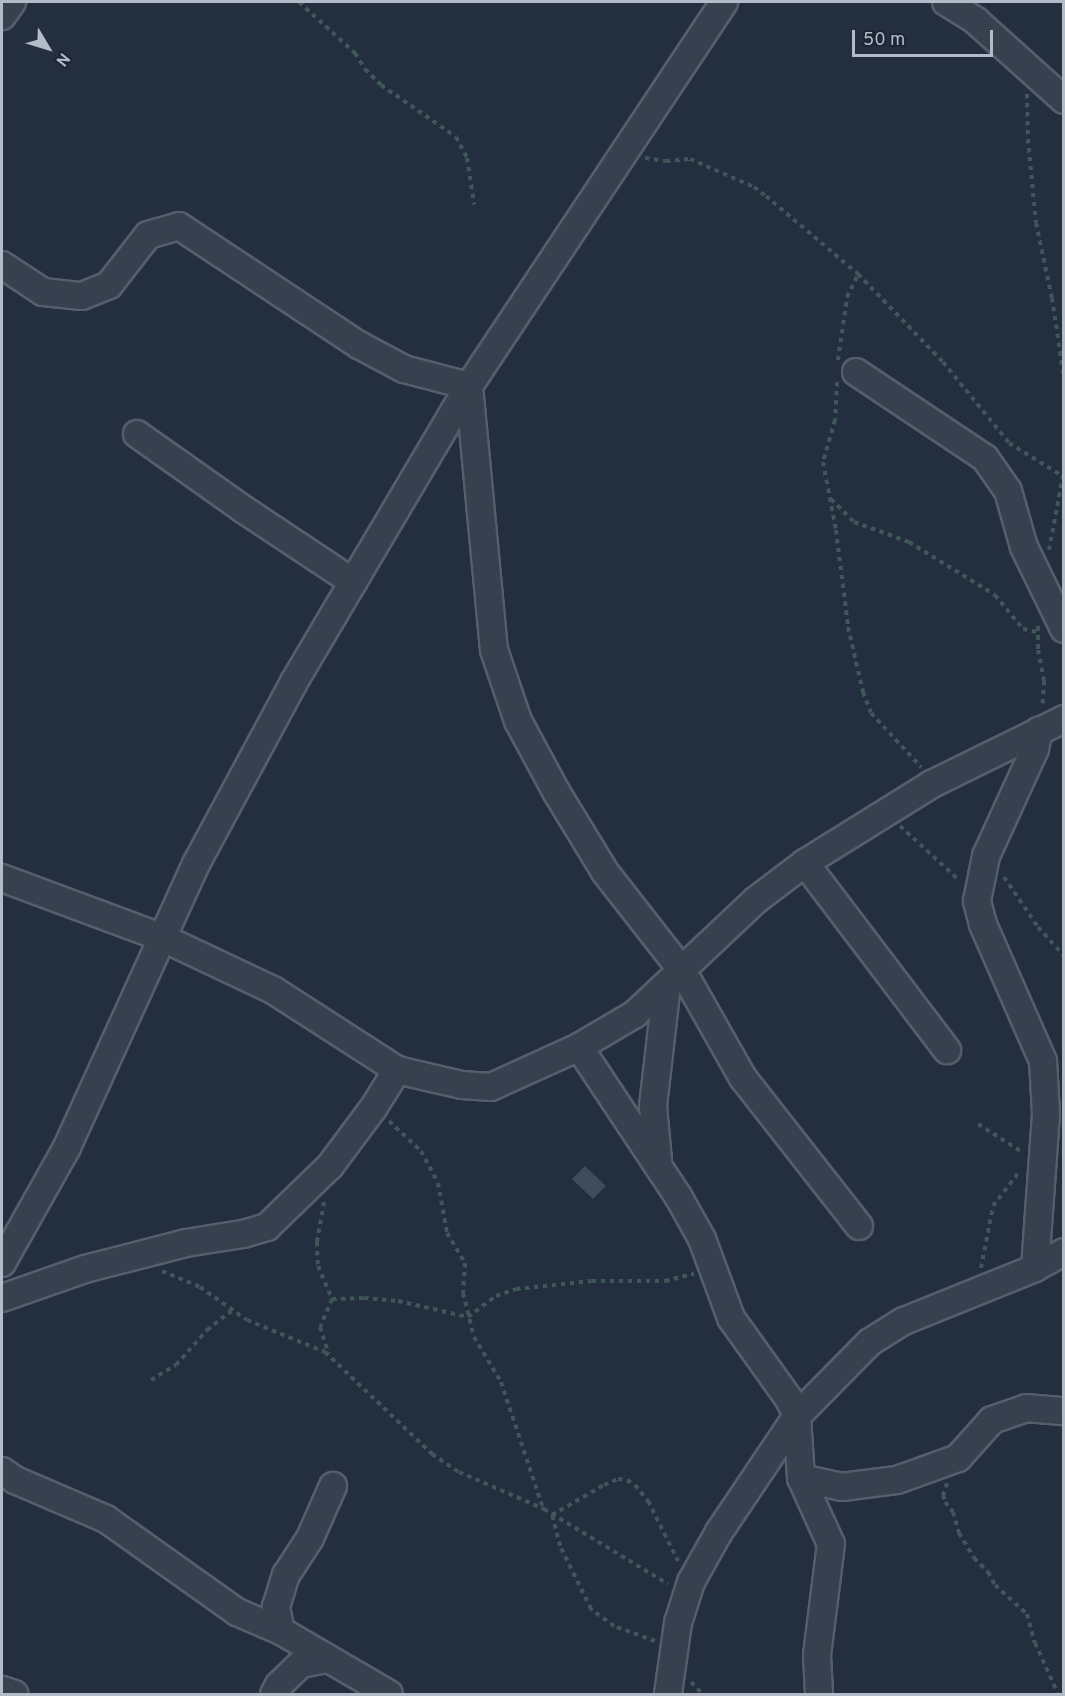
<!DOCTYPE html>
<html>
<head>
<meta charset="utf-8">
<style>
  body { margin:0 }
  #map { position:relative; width:1065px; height:1696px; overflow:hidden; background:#232e3e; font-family:Overpass,sans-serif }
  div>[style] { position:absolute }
  .building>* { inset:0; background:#3f4c5e }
  .path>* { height:4px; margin-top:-2px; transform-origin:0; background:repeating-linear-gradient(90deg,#405759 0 4.5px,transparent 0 9px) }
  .roads { filter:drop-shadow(2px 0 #555e6c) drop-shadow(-2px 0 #555e6c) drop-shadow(0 2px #555e6c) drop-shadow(0 -2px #555e6c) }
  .minor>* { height:26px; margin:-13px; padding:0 13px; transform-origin:13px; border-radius:13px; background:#37404e }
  span { translate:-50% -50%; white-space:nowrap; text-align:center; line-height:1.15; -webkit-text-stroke:5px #1c2533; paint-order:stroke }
  .frame { position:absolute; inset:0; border:3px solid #b3bbc9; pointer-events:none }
  .north { position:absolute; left:18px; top:18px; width:60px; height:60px; -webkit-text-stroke:4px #1c2533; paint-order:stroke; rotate:128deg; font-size:16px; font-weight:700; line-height:24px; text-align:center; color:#b3bbc9 }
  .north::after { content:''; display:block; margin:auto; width:21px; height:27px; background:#b3bbc9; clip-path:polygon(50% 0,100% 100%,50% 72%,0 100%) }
  .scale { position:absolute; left:852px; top:30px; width:141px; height:27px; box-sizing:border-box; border:3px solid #b3bbc9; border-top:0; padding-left:8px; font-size:18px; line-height:21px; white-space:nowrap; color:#b3bbc9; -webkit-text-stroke:4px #1c2533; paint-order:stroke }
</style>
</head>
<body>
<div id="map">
  <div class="building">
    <i style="clip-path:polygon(585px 1166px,606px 1186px,593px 1199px,572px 1179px)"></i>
  </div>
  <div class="path">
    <i style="left:299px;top:2px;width:76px;rotate:42.3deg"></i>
    <i style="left:355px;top:53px;width:19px;rotate:58deg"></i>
    <i style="left:365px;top:69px;width:23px;rotate:45deg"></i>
    <i style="left:381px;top:85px;width:91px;rotate:34.7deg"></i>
    <i style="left:456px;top:137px;width:24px;rotate:62deg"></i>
    <i style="left:467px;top:158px;width:47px;rotate:81.3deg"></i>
    <i style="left:1027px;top:94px;width:45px;rotate:88.7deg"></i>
    <i style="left:1028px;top:139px;width:84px;rotate:84.6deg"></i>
    <i style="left:1036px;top:223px;width:77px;rotate:78deg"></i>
    <i style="left:1052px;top:298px;width:81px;rotate:81.5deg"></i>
    <i style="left:645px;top:158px;width:21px;rotate:8deg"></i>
    <i style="left:666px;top:161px;width:24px;rotate:-5deg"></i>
    <i style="left:690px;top:159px;width:70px;rotate:23.6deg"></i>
    <i style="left:754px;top:187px;width:15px;rotate:37deg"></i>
    <i style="left:766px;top:196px;width:121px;rotate:40.3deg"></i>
    <i style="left:858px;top:274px;width:122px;rotate:46deg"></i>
    <i style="left:943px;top:362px;width:104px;rotate:50.8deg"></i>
    <i style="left:1009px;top:443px;width:65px;rotate:31.7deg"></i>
    <i style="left:838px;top:360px;width:64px;rotate:-81.9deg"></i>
    <i style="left:847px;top:297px;width:25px;rotate:-64deg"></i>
    <i style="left:837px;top:382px;width:38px;rotate:93deg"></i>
    <i style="left:835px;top:420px;width:44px;rotate:105.9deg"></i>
    <i style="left:823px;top:462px;width:69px;rotate:79.2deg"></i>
    <i style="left:836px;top:530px;width:98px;rotate:82.9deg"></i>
    <i style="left:848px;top:627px;width:67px;rotate:77deg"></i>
    <i style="left:863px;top:692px;width:22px;rotate:69deg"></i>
    <i style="left:871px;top:713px;width:74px;rotate:47.2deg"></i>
    <i style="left:831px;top:499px;width:33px;rotate:45deg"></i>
    <i style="left:854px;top:522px;width:59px;rotate:20deg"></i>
    <i style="left:909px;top:542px;width:101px;rotate:31.6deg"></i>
    <i style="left:995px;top:595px;width:44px;rotate:50.5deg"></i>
    <i style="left:1023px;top:629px;width:14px;rotate:12deg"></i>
    <i style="left:1049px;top:550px;width:76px;rotate:-79.4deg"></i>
    <i style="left:1038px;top:626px;width:24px;rotate:90deg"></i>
    <i style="left:1038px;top:650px;width:32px;rotate:79deg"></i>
    <i style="left:1044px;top:681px;width:26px;rotate:94deg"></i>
    <i style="left:900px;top:826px;width:80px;rotate:42.5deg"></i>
    <i style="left:1004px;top:877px;width:60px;rotate:55.8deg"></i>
    <i style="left:1038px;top:927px;width:39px;rotate:48deg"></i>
    <i style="left:389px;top:1121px;width:44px;rotate:43.2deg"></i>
    <i style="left:421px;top:1151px;width:36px;rotate:62deg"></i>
    <i style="left:438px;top:1183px;width:51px;rotate:79.8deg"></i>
    <i style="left:447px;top:1233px;width:35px;rotate:59deg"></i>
    <i style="left:465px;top:1263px;width:30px;rotate:94deg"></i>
    <i style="left:463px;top:1293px;width:45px;rotate:76deg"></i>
    <i style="left:474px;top:1337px;width:52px;rotate:59deg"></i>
    <i style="left:501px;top:1382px;width:133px;rotate:71.6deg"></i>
    <i style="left:978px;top:1124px;width:52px;rotate:32.5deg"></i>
    <i style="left:324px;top:1202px;width:41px;rotate:99.9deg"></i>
    <i style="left:317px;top:1242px;width:24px;rotate:88deg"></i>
    <i style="left:318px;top:1266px;width:36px;rotate:67deg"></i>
    <i style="left:332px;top:1299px;width:30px;rotate:113deg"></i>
    <i style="left:320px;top:1327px;width:28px;rotate:72deg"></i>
    <i style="left:981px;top:1268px;width:63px;rotate:-79deg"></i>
    <i style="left:993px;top:1206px;width:43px;rotate:-52.6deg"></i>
    <i style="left:162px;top:1271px;width:41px;rotate:22.8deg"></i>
    <i style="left:200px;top:1287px;width:57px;rotate:35.1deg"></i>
    <i style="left:247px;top:1320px;width:84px;rotate:22.3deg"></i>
    <i style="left:325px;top:1352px;width:148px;rotate:43.6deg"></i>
    <i style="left:432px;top:1454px;width:32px;rotate:34deg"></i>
    <i style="left:459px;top:1472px;width:93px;rotate:23.5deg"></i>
    <i style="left:544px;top:1509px;width:145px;rotate:31.2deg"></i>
    <i style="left:332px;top:1299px;width:32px;rotate:-2deg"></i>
    <i style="left:364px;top:1298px;width:34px;rotate:5deg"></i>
    <i style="left:398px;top:1301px;width:72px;rotate:12.9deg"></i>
    <i style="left:468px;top:1317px;width:35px;rotate:-37deg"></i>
    <i style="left:496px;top:1296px;width:21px;rotate:-19deg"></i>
    <i style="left:516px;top:1289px;width:76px;rotate:-6deg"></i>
    <i style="left:592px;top:1281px;width:73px"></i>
    <i style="left:665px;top:1281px;width:30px;rotate:-14deg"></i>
    <i style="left:151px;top:1380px;width:29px;rotate:-31deg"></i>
    <i style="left:176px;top:1365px;width:47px;rotate:-48.5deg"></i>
    <i style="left:207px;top:1330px;width:31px;rotate:-38deg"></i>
    <i style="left:947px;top:1483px;width:13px;rotate:108deg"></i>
    <i style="left:943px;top:1495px;width:7px;rotate:74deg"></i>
    <i style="left:945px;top:1502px;width:13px;rotate:51deg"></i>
    <i style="left:953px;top:1512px;width:22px;rotate:74deg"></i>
    <i style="left:959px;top:1533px;width:29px;rotate:59deg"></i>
    <i style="left:974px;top:1558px;width:20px;rotate:45deg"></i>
    <i style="left:988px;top:1572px;width:15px;rotate:62deg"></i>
    <i style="left:995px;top:1585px;width:43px;rotate:42.2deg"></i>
    <i style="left:1027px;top:1614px;width:30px;rotate:75deg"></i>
    <i style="left:1035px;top:1643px;width:56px;rotate:65.7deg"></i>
    <i style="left:655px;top:1641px;width:44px;rotate:-159.9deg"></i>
    <i style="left:614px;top:1626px;width:29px;rotate:-144deg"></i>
    <i style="left:591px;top:1609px;width:70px;rotate:-116.2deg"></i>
    <i style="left:560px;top:1546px;width:32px;rotate:-104deg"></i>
    <i style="left:552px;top:1515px;width:60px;rotate:-30deg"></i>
    <i style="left:604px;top:1485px;width:15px;rotate:-23deg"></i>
    <i style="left:618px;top:1479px;width:9px;rotate:6deg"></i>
    <i style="left:627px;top:1480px;width:9px;rotate:32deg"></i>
    <i style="left:635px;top:1485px;width:21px;rotate:51deg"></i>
    <i style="left:648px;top:1501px;width:67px;rotate:63.4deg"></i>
    <i style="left:691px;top:1682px;width:16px;rotate:47deg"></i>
  </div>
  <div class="roads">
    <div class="minor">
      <i style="left:946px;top:2px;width:36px;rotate:32deg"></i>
      <i style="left:976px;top:21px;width:118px;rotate:41.9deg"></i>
      <i style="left:2px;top:16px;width:17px;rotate:-54deg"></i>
      <i style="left:2px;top:265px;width:49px;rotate:33.4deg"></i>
      <i style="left:43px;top:292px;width:39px;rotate:6deg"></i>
      <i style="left:82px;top:296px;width:29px;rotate:-22deg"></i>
      <i style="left:109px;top:285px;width:63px;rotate:-52deg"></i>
      <i style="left:148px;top:235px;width:32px;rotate:-16deg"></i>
      <i style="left:179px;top:226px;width:216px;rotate:33.5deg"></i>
      <i style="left:359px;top:345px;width:51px;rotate:28.1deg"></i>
      <i style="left:404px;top:369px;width:67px;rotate:14.7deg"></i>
      <i style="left:856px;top:372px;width:155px;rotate:33.7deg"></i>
      <i style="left:985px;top:458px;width:40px;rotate:55.1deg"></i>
      <i style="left:1008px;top:491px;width:58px;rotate:74.1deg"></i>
      <i style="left:1024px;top:547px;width:91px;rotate:64deg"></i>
      <i style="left:469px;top:386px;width:265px;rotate:84.6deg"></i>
      <i style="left:494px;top:650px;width:75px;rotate:71.3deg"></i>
      <i style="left:518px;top:721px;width:82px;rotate:61.6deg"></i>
      <i style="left:557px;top:793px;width:92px;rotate:58.7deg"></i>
      <i style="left:605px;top:872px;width:127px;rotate:52deg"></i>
      <i style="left:683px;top:972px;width:122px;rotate:60.5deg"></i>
      <i style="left:743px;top:1078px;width:188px;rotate:51.9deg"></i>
      <i style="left:137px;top:434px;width:130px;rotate:35.3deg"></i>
      <i style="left:243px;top:509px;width:132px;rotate:33.6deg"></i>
      <i style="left:805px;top:863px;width:235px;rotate:52.8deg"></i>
      <i style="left:2px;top:878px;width:172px;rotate:20.4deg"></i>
      <i style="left:163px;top:938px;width:122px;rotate:25.3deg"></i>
      <i style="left:273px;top:990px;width:148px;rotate:32.8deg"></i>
      <i style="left:397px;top:1070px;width:67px;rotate:13deg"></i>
      <i style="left:462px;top:1085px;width:29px;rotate:4deg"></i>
      <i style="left:491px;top:1087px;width:97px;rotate:-24.4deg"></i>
      <i style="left:579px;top:1047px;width:65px;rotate:-30.5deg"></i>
      <i style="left:635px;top:1014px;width:166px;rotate:-43.3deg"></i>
      <i style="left:756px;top:900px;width:61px;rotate:-37.1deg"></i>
      <i style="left:805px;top:863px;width:150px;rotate:-31.9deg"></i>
      <i style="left:932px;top:784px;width:147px;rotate:-26.2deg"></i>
      <i style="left:579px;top:1047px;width:179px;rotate:56.4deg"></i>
      <i style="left:678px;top:1196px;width:49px;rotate:60.8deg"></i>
      <i style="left:702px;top:1239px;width:84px;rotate:69.8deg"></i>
      <i style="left:731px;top:1318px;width:100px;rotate:54.4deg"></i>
      <i style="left:789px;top:1399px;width:19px;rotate:65deg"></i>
      <i style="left:797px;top:1416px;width:62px;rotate:86.3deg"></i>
      <i style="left:801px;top:1478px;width:72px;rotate:65.6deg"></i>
      <i style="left:831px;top:1544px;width:112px;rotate:97.2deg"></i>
      <i style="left:817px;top:1655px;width:39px;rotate:87deg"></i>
      <i style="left:658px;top:1160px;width:54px;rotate:-95.3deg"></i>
      <i style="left:653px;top:1106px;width:122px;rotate:-83.4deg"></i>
      <i style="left:2px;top:1263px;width:133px;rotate:-60.7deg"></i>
      <i style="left:67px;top:1147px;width:311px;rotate:-65.5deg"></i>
      <i style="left:196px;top:864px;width:207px;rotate:-61.7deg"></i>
      <i style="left:294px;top:682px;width:344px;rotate:-59.4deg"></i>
      <i style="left:469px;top:386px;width:461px;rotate:-56.4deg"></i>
      <i style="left:1035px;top:1268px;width:154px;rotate:-85.9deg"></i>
      <i style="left:1046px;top:1114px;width:53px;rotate:-93.2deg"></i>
      <i style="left:1043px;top:1061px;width:150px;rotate:-113.7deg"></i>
      <i style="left:983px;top:924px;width:24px;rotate:-105deg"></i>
      <i style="left:977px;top:901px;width:46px;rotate:-78.7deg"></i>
      <i style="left:986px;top:856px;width:118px;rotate:-65.4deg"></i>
      <i style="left:1035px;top:749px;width:19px;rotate:-78deg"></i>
      <i style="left:2px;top:1298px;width:88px;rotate:-19.3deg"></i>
      <i style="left:85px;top:1269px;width:104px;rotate:-14.4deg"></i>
      <i style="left:186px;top:1243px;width:58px;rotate:-9deg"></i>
      <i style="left:243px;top:1234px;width:25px;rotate:-16deg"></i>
      <i style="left:267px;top:1227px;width:88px;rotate:-44.1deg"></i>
      <i style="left:330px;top:1166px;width:74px;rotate:-53.3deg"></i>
      <i style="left:374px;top:1107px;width:44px;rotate:-58.1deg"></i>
      <i style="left:2px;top:1471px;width:16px;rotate:35deg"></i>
      <i style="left:15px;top:1480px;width:99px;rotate:23.2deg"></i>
      <i style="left:106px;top:1519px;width:161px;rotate:35.4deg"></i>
      <i style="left:237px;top:1612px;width:48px;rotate:23.4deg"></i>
      <i style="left:281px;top:1631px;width:125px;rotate:30.3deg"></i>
      <i style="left:801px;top:1478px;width:42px;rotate:12.4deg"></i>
      <i style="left:842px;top:1487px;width:55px;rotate:-7.3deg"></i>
      <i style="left:897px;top:1480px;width:65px;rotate:-19.8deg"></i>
      <i style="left:958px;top:1458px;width:51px;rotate:-48.2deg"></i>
      <i style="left:992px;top:1420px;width:36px;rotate:-19deg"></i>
      <i style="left:1026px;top:1408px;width:38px;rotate:5deg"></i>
      <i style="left:281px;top:1631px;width:25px;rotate:-102deg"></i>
      <i style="left:276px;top:1607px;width:34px;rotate:-73deg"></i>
      <i style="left:286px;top:1575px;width:44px;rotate:-57deg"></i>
      <i style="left:310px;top:1538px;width:57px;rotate:-66.1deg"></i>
      <i style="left:2px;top:1690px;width:13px;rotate:18deg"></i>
      <i style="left:274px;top:1694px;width:10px;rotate:-61deg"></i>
      <i style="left:279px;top:1685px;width:30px;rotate:-44deg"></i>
      <i style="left:301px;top:1664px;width:25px;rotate:-11deg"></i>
      <i style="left:668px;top:1694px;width:72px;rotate:-82deg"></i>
      <i style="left:678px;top:1623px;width:43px;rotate:-72.4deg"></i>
      <i style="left:691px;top:1582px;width:57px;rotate:-60.8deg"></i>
      <i style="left:719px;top:1532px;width:140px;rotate:-56.1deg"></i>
      <i style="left:797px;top:1416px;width:104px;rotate:-45.4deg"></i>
      <i style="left:870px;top:1342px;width:40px;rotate:-32deg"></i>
      <i style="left:904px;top:1321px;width:141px;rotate:-22deg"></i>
      <i style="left:1035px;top:1268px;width:33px;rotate:-29deg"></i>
    </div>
  </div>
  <div class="frame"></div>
  <div class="north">N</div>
  <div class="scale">50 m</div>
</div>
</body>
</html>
